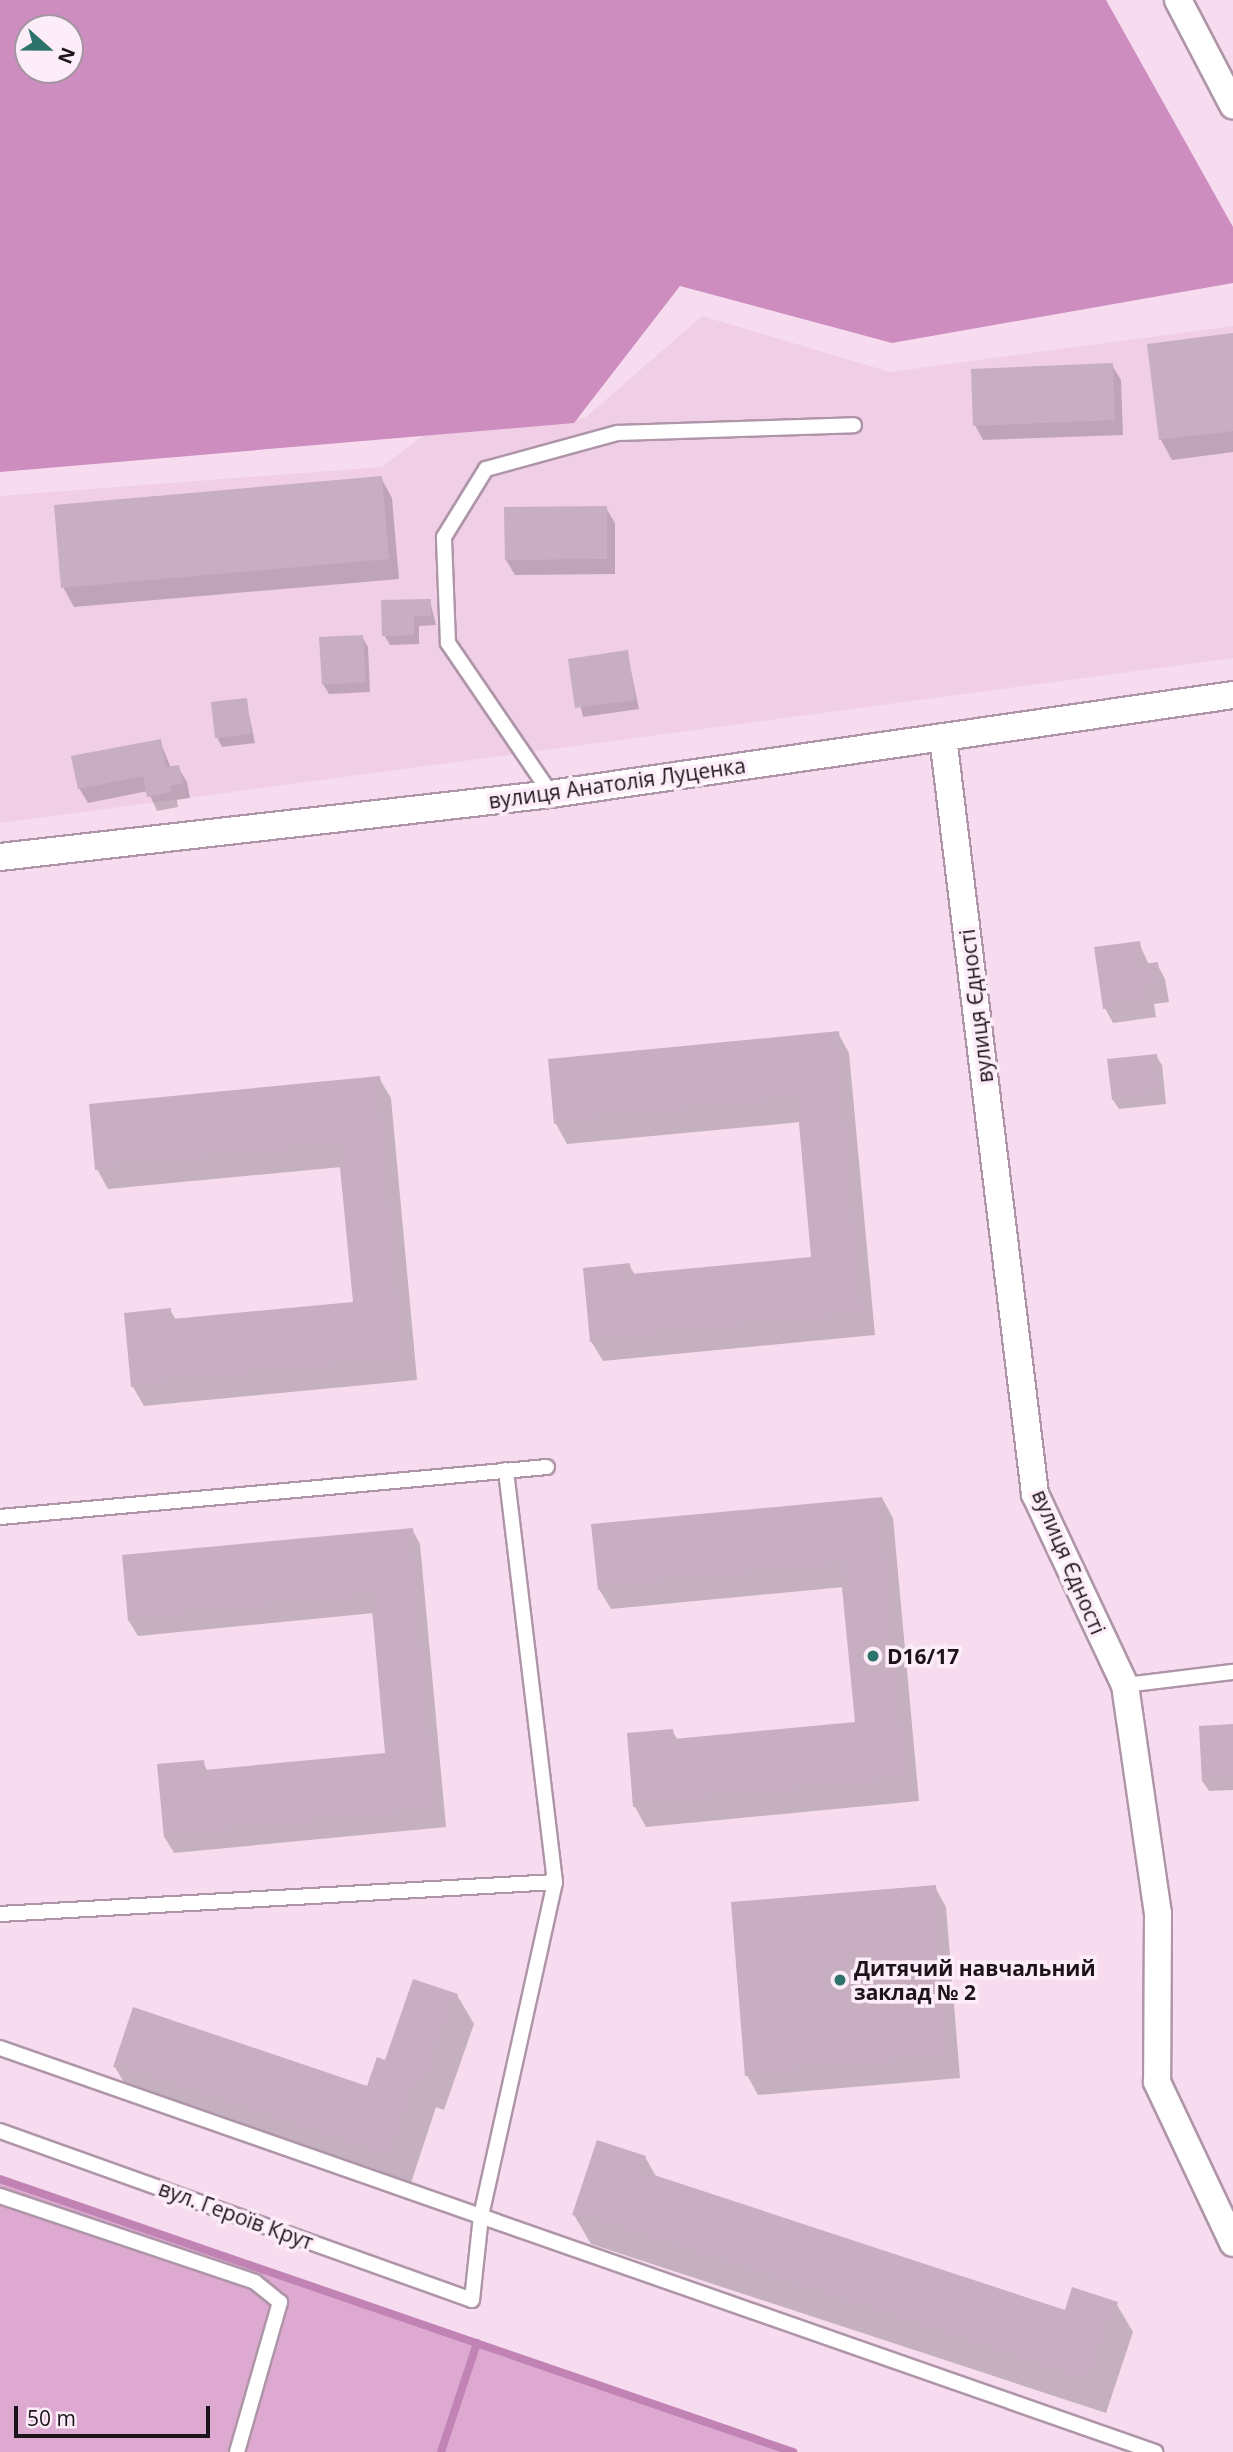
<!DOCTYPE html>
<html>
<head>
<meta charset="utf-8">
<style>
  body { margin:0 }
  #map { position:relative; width:1233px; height:2452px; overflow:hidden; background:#f7dcf0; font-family:"Open Sans",sans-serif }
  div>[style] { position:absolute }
  .built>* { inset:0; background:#efcee6 }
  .green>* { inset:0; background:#dda9d1 }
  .forest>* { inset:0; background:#cd8dbf }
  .shadow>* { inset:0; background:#0003 }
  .stream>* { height:8px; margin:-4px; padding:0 4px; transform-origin:4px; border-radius:4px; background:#c182b4 }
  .building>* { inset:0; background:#c7aec1 }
  .roads { filter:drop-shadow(2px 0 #ae95a8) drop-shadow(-2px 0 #ae95a8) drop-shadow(0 2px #ae95a8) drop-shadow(0 -2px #ae95a8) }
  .service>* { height:14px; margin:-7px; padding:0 7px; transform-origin:7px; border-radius:7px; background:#fff }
  .minor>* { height:26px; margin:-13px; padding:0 13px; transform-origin:13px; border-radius:13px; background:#fff }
  .dots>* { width:19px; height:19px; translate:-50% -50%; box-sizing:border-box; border:4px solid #fdedf9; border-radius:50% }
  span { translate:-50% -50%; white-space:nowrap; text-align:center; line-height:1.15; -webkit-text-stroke:7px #fdedf9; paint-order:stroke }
  .street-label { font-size:21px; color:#1d141b }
  .poi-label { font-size:21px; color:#1d141b; font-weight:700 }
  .left { translate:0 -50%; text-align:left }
  .north { position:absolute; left:14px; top:14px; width:70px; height:70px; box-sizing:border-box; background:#fdedf9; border:2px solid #a396a0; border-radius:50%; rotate:111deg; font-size:19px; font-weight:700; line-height:28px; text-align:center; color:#1d141b }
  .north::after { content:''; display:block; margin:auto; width:24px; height:32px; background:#2c736b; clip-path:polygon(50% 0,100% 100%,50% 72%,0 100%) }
  .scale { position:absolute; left:14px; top:2406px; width:196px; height:32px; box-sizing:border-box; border:4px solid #1d141b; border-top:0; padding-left:9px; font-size:21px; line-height:24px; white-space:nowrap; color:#1d141b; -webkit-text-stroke:5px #fdedf9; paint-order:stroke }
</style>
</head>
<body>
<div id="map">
  <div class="built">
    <i style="clip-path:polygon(702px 316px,890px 372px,1233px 326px,1233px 658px,0 823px,0 496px,382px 467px,423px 436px,585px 418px)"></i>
  </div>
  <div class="green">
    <i style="clip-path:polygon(0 2179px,245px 2263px,793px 2452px,0 2452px)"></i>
  </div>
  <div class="forest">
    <i style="clip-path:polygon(evenodd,0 0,1106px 0,1233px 227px,1233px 283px,892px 343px,680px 286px,574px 423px,0 472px,0 0,28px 28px,70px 28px,70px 70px,28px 70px,28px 28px)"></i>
  </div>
  <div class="shadow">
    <i style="clip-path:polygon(1233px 335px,1233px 452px,1172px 460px,1161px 440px,1149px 346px)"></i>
    <i style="clip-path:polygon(1112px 365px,1121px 380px,1123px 435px,983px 440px,975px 425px)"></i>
    <i style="clip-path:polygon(381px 478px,392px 498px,399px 579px,74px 607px,63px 587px)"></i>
    <i style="clip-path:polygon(606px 508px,615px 523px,615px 574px,515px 575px,506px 560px)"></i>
    <i style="clip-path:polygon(430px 601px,436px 625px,419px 626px,419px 644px,390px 645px,384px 635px)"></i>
    <i style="clip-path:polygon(362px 637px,368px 647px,370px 692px,329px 694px,323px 684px)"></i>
    <i style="clip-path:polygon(627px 652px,639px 709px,583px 717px,570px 660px)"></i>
    <i style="clip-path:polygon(246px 700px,255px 743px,222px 747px,217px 737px)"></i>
    <i style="clip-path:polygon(160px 741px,171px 768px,178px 767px,187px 782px,190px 798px,177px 800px,178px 807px,157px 811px,148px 791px,88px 803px,79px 788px)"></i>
    <i style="clip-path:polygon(1139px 943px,1149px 965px,1157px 964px,1165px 979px,1169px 1002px,1154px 1004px,1156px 1017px,1113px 1023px,1105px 1008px)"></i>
    <i style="clip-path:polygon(838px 1033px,849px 1053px,875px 1335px,603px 1361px,591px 1341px,629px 1265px,635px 1275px,813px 1258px,801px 1122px,567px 1144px,556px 1124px,550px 1060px)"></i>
    <i style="clip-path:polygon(1156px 1056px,1162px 1065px,1166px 1104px,1119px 1109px,1113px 1100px)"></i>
    <i style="clip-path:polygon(379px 1078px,391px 1098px,417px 1380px,144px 1406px,133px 1387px,170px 1310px,176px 1320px,354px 1303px,342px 1167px,108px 1189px,97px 1169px)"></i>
    <i style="clip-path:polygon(882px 1498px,893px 1518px,919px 1801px,646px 1827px,635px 1807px,628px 1735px,672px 1730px,678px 1741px,857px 1724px,844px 1587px,611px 1609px,599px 1589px)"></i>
    <i style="clip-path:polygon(412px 1529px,420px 1544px,446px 1827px,174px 1853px,165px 1838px,203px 1762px,208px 1772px,387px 1755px,374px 1613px,138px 1636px,129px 1621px)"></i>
    <i style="clip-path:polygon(1233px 1726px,1233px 1790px,1209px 1791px,1203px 1782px)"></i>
    <i style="clip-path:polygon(935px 1887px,946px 1907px,960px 2078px,758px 2095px,747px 2075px)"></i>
    <i style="clip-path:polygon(457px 1995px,474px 2024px,444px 2110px,436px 2107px,409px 2189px,131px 2095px,115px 2067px,368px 2088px,386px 2062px)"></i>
    <i style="clip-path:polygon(645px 2157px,657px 2178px,1066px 2312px,1116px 2303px,1133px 2332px,1106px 2413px,591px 2244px,574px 2215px)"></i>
  </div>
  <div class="stream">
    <i style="left:0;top:2179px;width:839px;rotate:19deg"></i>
    <i style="left:441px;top:2452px;width:115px;rotate:-71.7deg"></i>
  </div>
  <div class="building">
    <i style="clip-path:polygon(1233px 333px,1233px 431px,1159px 440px,1147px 344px)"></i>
    <i style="clip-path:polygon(1113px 363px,1115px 420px,973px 426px,971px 369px)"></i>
    <i style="clip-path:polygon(382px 476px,389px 559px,61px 588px,54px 505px)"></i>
    <i style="clip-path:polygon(607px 506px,607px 559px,505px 560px,504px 507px)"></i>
    <i style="clip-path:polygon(431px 599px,431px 616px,414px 616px,414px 635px,382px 636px,381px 600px)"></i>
    <i style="clip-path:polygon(363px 635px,366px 682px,322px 685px,319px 637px)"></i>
    <i style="clip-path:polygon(628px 650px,635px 700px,575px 708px,568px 659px)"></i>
    <i style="clip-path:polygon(247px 698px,251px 734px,215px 738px,211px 702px)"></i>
    <i style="clip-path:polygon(161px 739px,166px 767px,179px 765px,183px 783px,170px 786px,171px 792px,147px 797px,143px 776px,78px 789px,71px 756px)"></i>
    <i style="clip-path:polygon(1140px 941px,1143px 964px,1158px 962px,1161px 987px,1147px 989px,1149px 1003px,1103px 1009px,1094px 947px)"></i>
    <i style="clip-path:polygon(839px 1031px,865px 1316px,590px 1342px,583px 1268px,630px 1263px,631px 1274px,811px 1257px,797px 1101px,554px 1124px,548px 1059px)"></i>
    <i style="clip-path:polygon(1157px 1054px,1162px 1094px,1112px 1100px,1107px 1059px)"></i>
    <i style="clip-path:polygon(380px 1076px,406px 1361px,131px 1387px,124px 1313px,171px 1308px,172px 1319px,353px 1302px,338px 1147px,95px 1170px,89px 1104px)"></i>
    <i style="clip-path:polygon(882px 1497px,909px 1781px,633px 1807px,627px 1733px,673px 1729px,674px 1739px,855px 1722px,840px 1567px,598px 1590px,591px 1524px)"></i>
    <i style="clip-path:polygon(413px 1528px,439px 1812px,164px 1838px,157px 1764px,204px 1760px,205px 1770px,385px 1753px,371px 1598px,128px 1621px,122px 1555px)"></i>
    <i style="clip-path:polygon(1233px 1724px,1233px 1781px,1202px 1782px,1199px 1726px)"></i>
    <i style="clip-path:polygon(936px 1885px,950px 2059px,745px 2076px,731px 1902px)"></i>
    <i style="clip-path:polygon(413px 1979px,458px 1994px,428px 2083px,420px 2080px,392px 2161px,113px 2067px,133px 2007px,367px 2086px,377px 2057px,385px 2060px)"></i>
    <i style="clip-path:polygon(597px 2140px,646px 2156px,642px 2171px,1065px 2310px,1072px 2287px,1118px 2302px,1090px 2385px,572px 2215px)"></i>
  </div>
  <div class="roads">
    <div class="service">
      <i style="left:551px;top:794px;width:183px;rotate:-124.3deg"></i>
      <i style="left:448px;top:643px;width:106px;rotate:-92.2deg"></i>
      <i style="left:444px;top:537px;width:80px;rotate:-58.3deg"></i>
      <i style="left:486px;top:469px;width:137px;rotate:-15.3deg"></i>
      <i style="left:618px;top:433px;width:236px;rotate:-1.9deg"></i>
      <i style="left:0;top:1517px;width:549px;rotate:-5.22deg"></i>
      <i style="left:1125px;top:1685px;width:109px;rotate:-6.9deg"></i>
      <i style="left:0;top:1914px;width:556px;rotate:-3.3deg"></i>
      <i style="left:0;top:2048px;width:1224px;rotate:19.28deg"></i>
      <i style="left:0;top:2131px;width:501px;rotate:19.7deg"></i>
      <i style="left:472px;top:2300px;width:84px;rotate:-83.9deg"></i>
      <i style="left:481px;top:2216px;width:342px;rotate:-77.5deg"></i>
      <i style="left:555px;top:1882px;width:415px;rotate:-96.8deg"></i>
      <i style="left:0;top:2196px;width:269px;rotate:18.6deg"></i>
      <i style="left:255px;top:2282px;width:32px;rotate:39deg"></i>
      <i style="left:280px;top:2302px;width:156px;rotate:106deg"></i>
    </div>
    <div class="minor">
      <i style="left:1178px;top:0;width:119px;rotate:62.4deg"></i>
      <i style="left:943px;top:737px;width:763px;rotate:83.07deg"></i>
      <i style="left:1035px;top:1494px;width:211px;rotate:64.8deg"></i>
      <i style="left:1125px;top:1685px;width:230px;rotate:81.8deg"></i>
      <i style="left:1158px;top:1913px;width:169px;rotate:90.3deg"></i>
      <i style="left:1157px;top:2082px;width:178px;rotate:64.7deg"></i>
      <i style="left:0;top:857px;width:555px;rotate:-6.52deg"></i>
      <i style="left:551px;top:794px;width:689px;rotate:-8.26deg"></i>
    </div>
  </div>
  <div class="dots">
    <i style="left:873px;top:1656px;background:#2c736b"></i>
    <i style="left:840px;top:1980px;background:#2c736b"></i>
  </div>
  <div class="street-label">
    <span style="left:617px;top:783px;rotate:-8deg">вулиця Анатолія Луценка</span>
    <span style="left:976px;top:1006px;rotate:-97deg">вулиця Єдності</span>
    <span style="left:1069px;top:1562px;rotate:67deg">вулиця Єдності</span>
    <span style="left:236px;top:2215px;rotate:20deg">вул. Героїв Крут</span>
  </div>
  <div class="poi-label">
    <span class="left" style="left:887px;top:1656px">D16/17</span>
    <span class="left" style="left:854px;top:1980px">Дитячий навчальний<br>заклад № 2</span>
  </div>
  <div class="north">N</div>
  <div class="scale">50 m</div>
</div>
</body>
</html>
